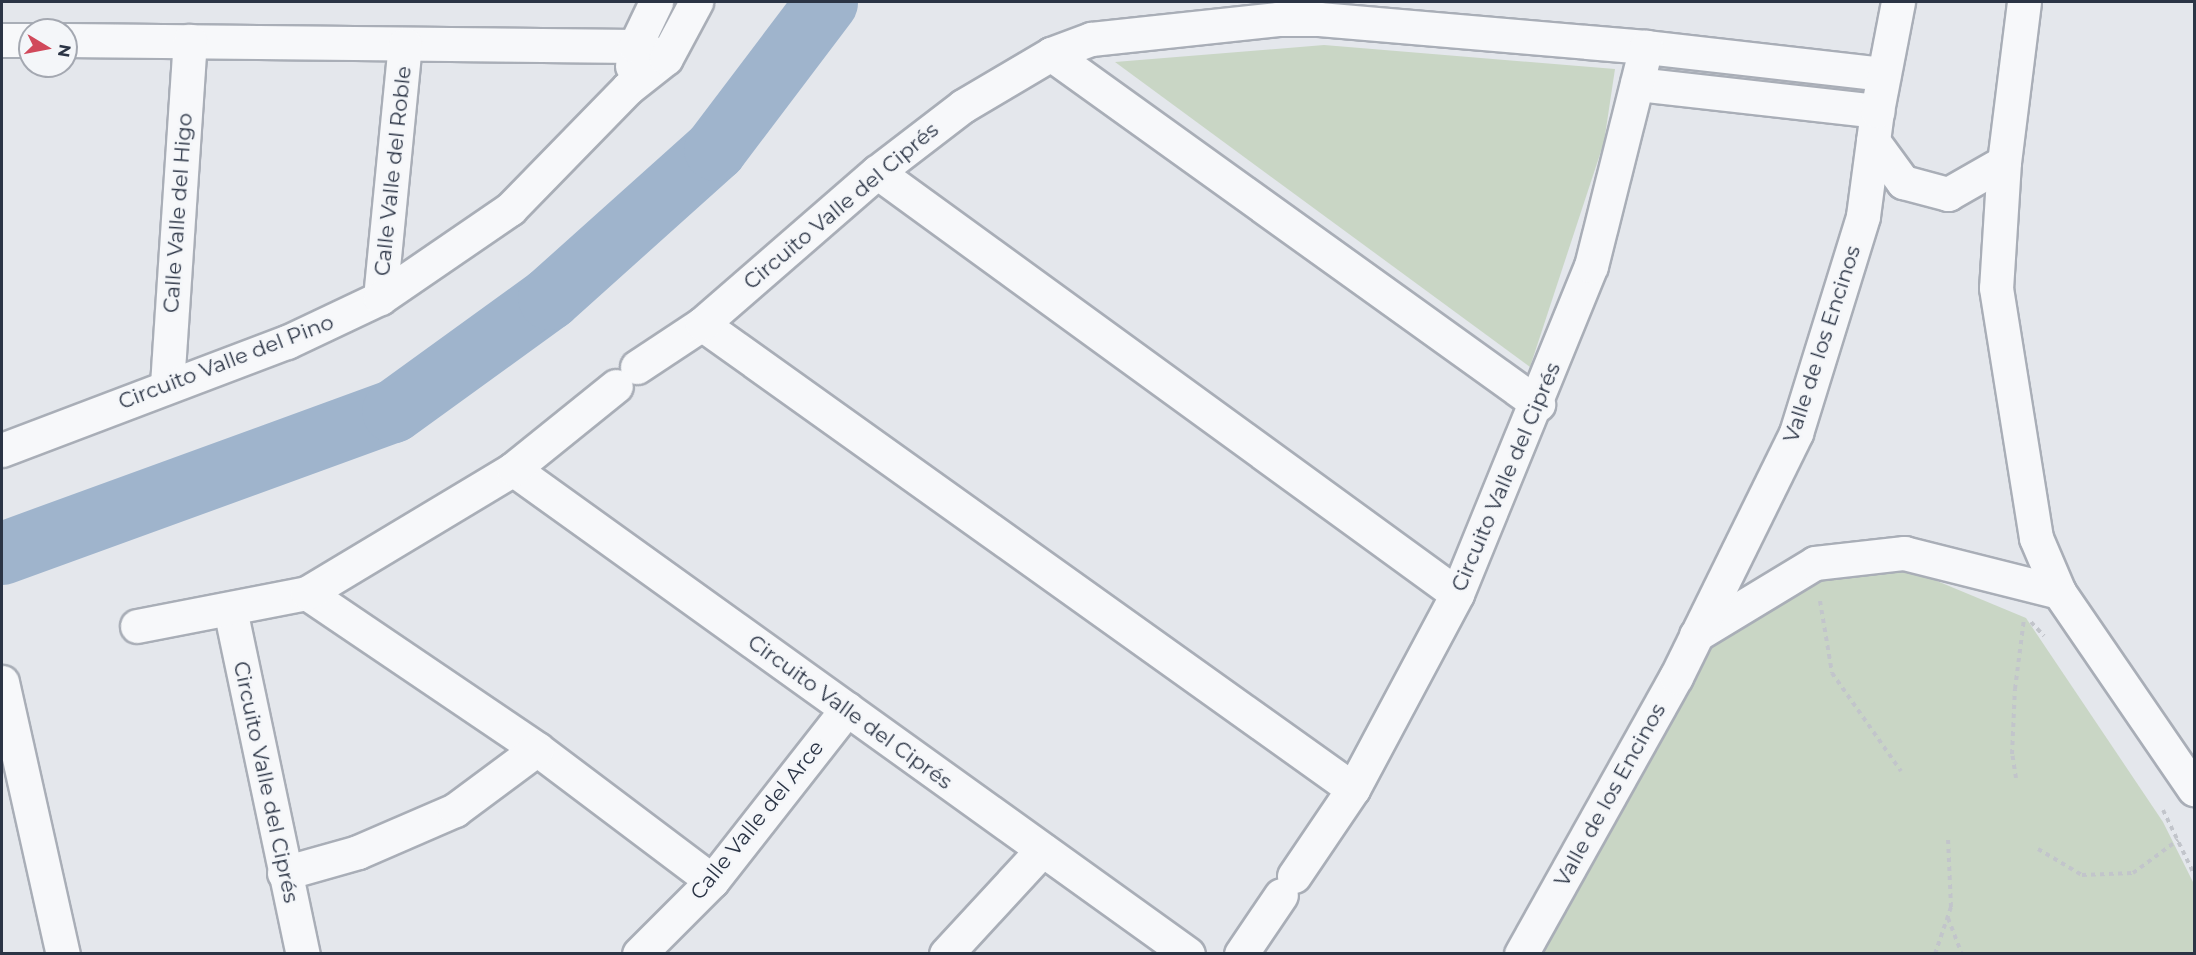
<!DOCTYPE html>
<html>
<head>
<meta charset="utf-8">
<style>
  body { margin:0 }
  #map { position:relative; width:2196px; height:955px; overflow:hidden; background:#e4e7ec; font-family:Montserrat,sans-serif }
  div>[style] { position:absolute }
  .green>* { inset:0; background:#c9d6c5 }
  .river>* { height:63px; margin:-31.5px; padding:0 31.5px; transform-origin:31.5px; border-radius:31.5px; background:#9fb4cc }
  .path>* { height:4px; margin-top:-2px; transform-origin:0; background:repeating-linear-gradient(90deg,#c2c5cb 0 4.5px,transparent 0 9px) }
  .roads { filter:drop-shadow(2px 0 #a9aeb7) drop-shadow(-2px 0 #a9aeb7) drop-shadow(0 2px #a9aeb7) drop-shadow(0 -2px #a9aeb7) }
  .minor>* { height:33px; margin:-16.5px; padding:0 16.5px; transform-origin:16.5px; border-radius:16.5px; background:#f7f8fa }
  span { translate:-50% -50%; white-space:nowrap; text-align:center; line-height:1.15; -webkit-text-stroke:4.5px #f4f6f9; paint-order:stroke }
  .street-label { font-size:21px; color:#2b3445 }
  .frame { position:absolute; inset:0; border:3px solid #2b3445; pointer-events:none }
  .north { position:absolute; left:18px; top:18px; width:60px; height:60px; box-sizing:border-box; background:#f4f6f9; border:2px solid #a4a8b1; border-radius:50%; rotate:100deg; font-size:16px; font-weight:700; line-height:24px; text-align:center; color:#2b3445 }
  .north::after { content:''; display:block; margin:auto; width:21px; height:27px; background:#d1495b; clip-path:polygon(50% 0,100% 100%,50% 72%,0 100%) }
</style>
</head>
<body>
<div id="map">
  <div class="green">
    <i style="clip-path:polygon(1324px 45px,1615px 69px,1604px 142px,1530px 367px,1115px 62px)"></i>
    <i style="clip-path:polygon(1913px 571px,2026px 618px,2163px 822px,2194px 884px,2194px 953px,1524px 954px,1715px 640px,1825px 580px)"></i>
  </div>
  <div class="river">
    <i style="left:2px;top:553px;width:416px;rotate:-20deg"></i>
    <i style="left:393px;top:411px;width:193px;rotate:-35.9deg"></i>
    <i style="left:549px;top:298px;width:223px;rotate:-41.9deg"></i>
    <i style="left:715px;top:149px;width:184px;rotate:-52.9deg"></i>
  </div>
  <div class="path">
    <i style="left:1820px;top:601px;width:73px;rotate:80.5deg"></i>
    <i style="left:1832px;top:673px;width:120px;rotate:54.9deg"></i>
    <i style="left:2031px;top:622px;width:19px;rotate:47deg"></i>
    <i style="left:2016px;top:778px;width:24px;rotate:-99deg"></i>
    <i style="left:2012px;top:754px;width:65px;rotate:-87.4deg"></i>
    <i style="left:2015px;top:689px;width:71px;rotate:-82.7deg"></i>
    <i style="left:2163px;top:810px;width:71px;rotate:64.2deg"></i>
    <i style="left:2038px;top:849px;width:51px;rotate:30.6deg"></i>
    <i style="left:2082px;top:875px;width:51px;rotate:-2.2deg"></i>
    <i style="left:2133px;top:873px;width:56px;rotate:-36.3deg"></i>
    <i style="left:1948px;top:918px;width:39px;rotate:69deg"></i>
    <i style="left:1935px;top:954px;width:50px;rotate:-71.2deg"></i>
    <i style="left:1951px;top:907px;width:70px;rotate:-92.5deg"></i>
  </div>
  <div class="roads">
    <div class="minor">
      <i style="left:2024px;top:2px;width:161px;rotate:97.1deg"></i>
      <i style="left:2004px;top:162px;width:126px;rotate:93.6deg"></i>
      <i style="left:1996px;top:288px;width:253px;rotate:80.9deg"></i>
      <i style="left:2036px;top:538px;width:59px;rotate:66.9deg"></i>
      <i style="left:2059px;top:592px;width:239px;rotate:55.6deg"></i>
      <i style="left:2px;top:40px;width:28px"></i>
      <i style="left:66px;top:40px;width:569px;rotate:0.6deg"></i>
      <i style="left:635px;top:46px;width:33px;rotate:21deg"></i>
      <i style="left:1051px;top:54px;width:600px;rotate:35.7deg"></i>
      <i style="left:632px;top:66px;width:20px;rotate:-81deg"></i>
      <i style="left:635px;top:46px;width:49px;rotate:-64.5deg"></i>
      <i style="left:1637px;top:84px;width:242px;rotate:6.4deg"></i>
      <i style="left:1873px;top:141px;width:51px;rotate:53.8deg"></i>
      <i style="left:1903px;top:182px;width:47px;rotate:14.9deg"></i>
      <i style="left:1948px;top:194px;width:64px;rotate:-29.7deg"></i>
      <i style="left:877px;top:172px;width:717px;rotate:36.04deg"></i>
      <i style="left:380px;top:298px;width:255px;rotate:-84.4deg"></i>
      <i style="left:702px;top:324px;width:800px;rotate:35.54deg"></i>
      <i style="left:637px;top:367px;width:78px;rotate:-33.5deg"></i>
      <i style="left:702px;top:324px;width:232px;rotate:-41deg"></i>
      <i style="left:877px;top:172px;width:108px;rotate:-37.5deg"></i>
      <i style="left:963px;top:106px;width:102px;rotate:-30.6deg"></i>
      <i style="left:1051px;top:54px;width:43px;rotate:-20.6deg"></i>
      <i style="left:1091px;top:39px;width:188px;rotate:-6.1deg"></i>
      <i style="left:1278px;top:19px;width:41px"></i>
      <i style="left:1319px;top:19px;width:328px;rotate:4.9deg"></i>
      <i style="left:1646px;top:47px;width:239px;rotate:6.5deg"></i>
      <i style="left:167px;top:385px;width:345px;rotate:-86.2deg"></i>
      <i style="left:2px;top:450px;width:305px;rotate:-20.8deg"></i>
      <i style="left:287px;top:342px;width:103px;rotate:-25.3deg"></i>
      <i style="left:380px;top:298px;width:158px;rotate:-34.4deg"></i>
      <i style="left:510px;top:209px;width:169px;rotate:-45.7deg"></i>
      <i style="left:628px;top:88px;width:48px;rotate:-38.3deg"></i>
      <i style="left:666px;top:58px;width:64px;rotate:-61.8deg"></i>
      <i style="left:513px;top:469px;width:831px;rotate:35.7deg"></i>
      <i style="left:307px;top:593px;width:278px;rotate:34.1deg"></i>
      <i style="left:537px;top:749px;width:219px;rotate:37deg"></i>
      <i style="left:230px;top:609px;width:353px;rotate:78.1deg"></i>
      <i style="left:137px;top:626px;width:173px;rotate:-11deg"></i>
      <i style="left:307px;top:593px;width:240px;rotate:-31deg"></i>
      <i style="left:513px;top:469px;width:132px;rotate:-38.9deg"></i>
      <i style="left:1696px;top:635px;width:139px;rotate:-31.2deg"></i>
      <i style="left:1815px;top:563px;width:90px;rotate:-6.4deg"></i>
      <i style="left:1904px;top:553px;width:160px;rotate:14.1deg"></i>
      <i style="left:2px;top:682px;width:279px;rotate:77.4deg"></i>
      <i style="left:284px;top:873px;width:77px;rotate:-15.8deg"></i>
      <i style="left:358px;top:852px;width:106px;rotate:-23.4deg"></i>
      <i style="left:455px;top:810px;width:102px;rotate:-36.6deg"></i>
      <i style="left:1294px;top:876px;width:105px;rotate:-55.9deg"></i>
      <i style="left:1353px;top:789px;width:221px;rotate:-61.9deg"></i>
      <i style="left:1457px;top:594px;width:354px;rotate:-67.8deg"></i>
      <i style="left:1591px;top:266px;width:226px;rotate:-75.9deg"></i>
      <i style="left:639px;top:954px;width:103px;rotate:-45deg"></i>
      <i style="left:712px;top:881px;width:219px;rotate:-51.9deg"></i>
      <i style="left:946px;top:954px;width:142px;rotate:-47.3deg"></i>
      <i style="left:1241px;top:954px;width:71px;rotate:-55.9deg"></i>
      <i style="left:1521px;top:954px;width:317px;rotate:-60.8deg"></i>
      <i style="left:1676px;top:677px;width:272px;rotate:-63.8deg"></i>
      <i style="left:1796px;top:433px;width:227px;rotate:-72.8deg"></i>
      <i style="left:1863px;top:216px;width:106px;rotate:-82.4deg"></i>
      <i style="left:1877px;top:111px;width:111px;rotate:-79.1deg"></i>
    </div>
  </div>
  <div class="street-label">
    <span style="left:393px;top:171px;rotate:-84deg">Calle Valle del Roble</span>
    <span style="left:841px;top:206px;rotate:-40deg">Circuito Valle del Ciprés</span>
    <span style="left:178px;top:213px;rotate:-86deg">Calle Valle del Higo</span>
    <span style="left:1822px;top:344px;rotate:-72deg">Valle de los Encinos</span>
    <span style="left:226px;top:362px;rotate:-21deg">Circuito Valle del Pino</span>
    <span style="left:1506px;top:477px;rotate:-67deg">Circuito Valle del Ciprés</span>
    <span style="left:850px;top:712px;rotate:36deg">Circuito Valle del Ciprés</span>
    <span style="left:266px;top:782px;rotate:78deg">Circuito Valle del Ciprés</span>
    <span style="left:1610px;top:795px;rotate:-61deg">Valle de los Encinos</span>
    <span style="left:757px;top:820px;rotate:-51deg">Calle Valle del Arce</span>
  </div>
  <div class="frame"></div>
  <div class="north">N</div>
</div>
</body>
</html>
